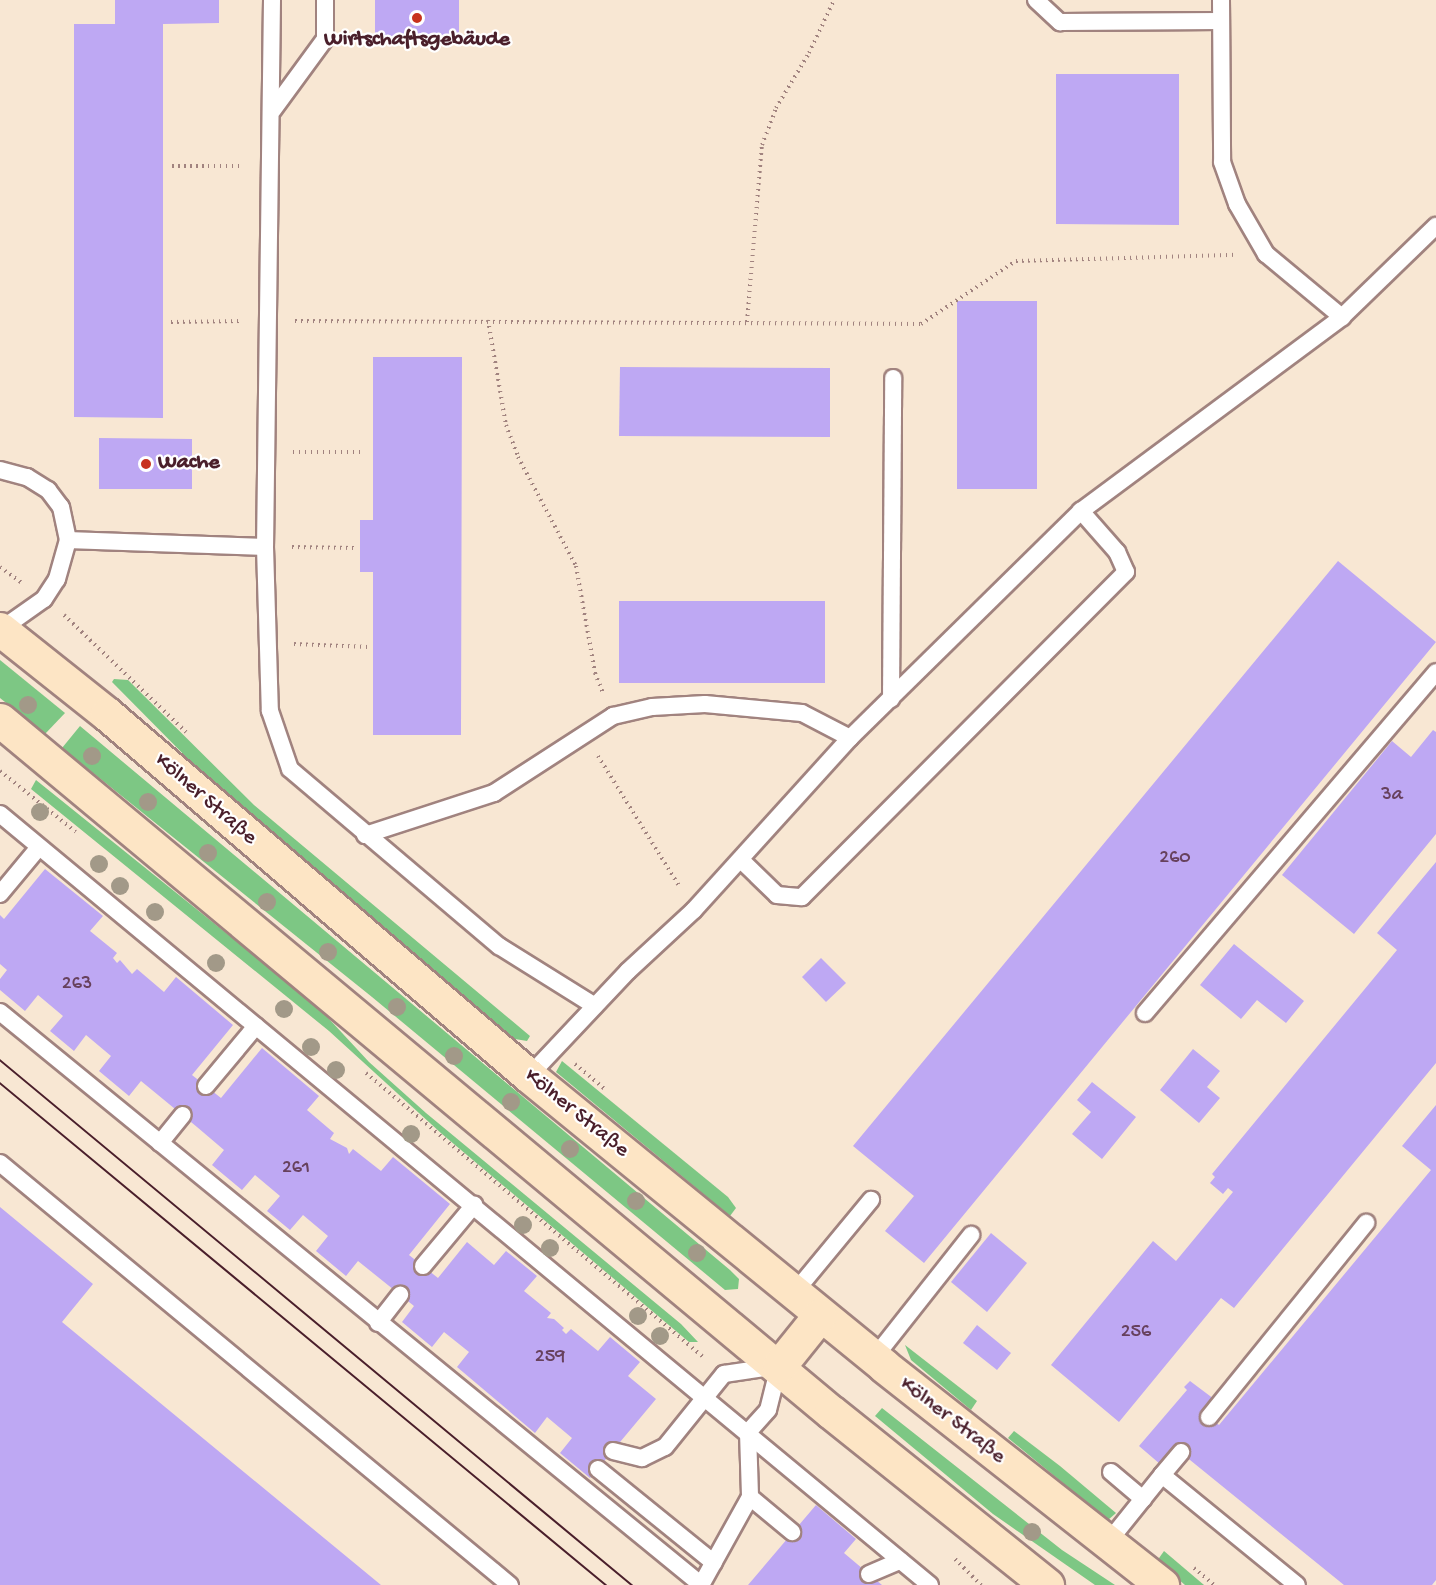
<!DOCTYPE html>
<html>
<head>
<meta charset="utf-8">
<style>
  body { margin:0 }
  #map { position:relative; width:1436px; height:1585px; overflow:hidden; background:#f8e7d3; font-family:"Gochi Hand",sans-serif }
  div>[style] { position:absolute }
  .green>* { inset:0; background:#7dc784 }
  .building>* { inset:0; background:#bea8f3 }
  .path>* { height:4px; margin-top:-2px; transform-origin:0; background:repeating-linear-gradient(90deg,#a1837f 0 1.5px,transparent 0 6px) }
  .roads { filter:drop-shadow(2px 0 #a1837f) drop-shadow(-2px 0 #a1837f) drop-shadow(0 2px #a1837f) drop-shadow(0 -2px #a1837f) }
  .service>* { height:16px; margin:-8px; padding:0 8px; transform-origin:8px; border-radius:8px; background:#fff }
  .secondary>* { height:33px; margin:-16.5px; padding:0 16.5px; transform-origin:16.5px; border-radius:16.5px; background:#fde5c5 }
  .tram>* { height:1.5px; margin:-0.75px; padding:0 0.75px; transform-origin:0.75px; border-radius:0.75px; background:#4a1f2b }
  .trees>* { width:18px; height:18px; margin:-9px; border-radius:50%; background:#a29988 }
  .dots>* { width:16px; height:16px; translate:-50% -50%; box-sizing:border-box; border:3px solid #fff; border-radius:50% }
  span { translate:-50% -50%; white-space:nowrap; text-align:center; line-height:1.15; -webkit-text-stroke:4.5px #fff; paint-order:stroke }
  .number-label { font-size:20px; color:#67415d }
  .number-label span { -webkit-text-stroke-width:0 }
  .poi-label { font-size:22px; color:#4a1f2b; font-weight:700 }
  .left { translate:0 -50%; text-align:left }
  .street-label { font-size:22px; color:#4a1f2b }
</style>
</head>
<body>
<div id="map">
  <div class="green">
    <i style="clip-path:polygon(0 660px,65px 713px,45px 734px,0 698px)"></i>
    <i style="clip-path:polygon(114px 679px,128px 680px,254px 805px,530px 1036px,527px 1041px,515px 1039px,477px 1010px,272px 836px,202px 773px,112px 682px)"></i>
    <i style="clip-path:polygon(80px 726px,730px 1270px,739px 1279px,738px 1289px,725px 1290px,372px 997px,62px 748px)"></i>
    <i style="clip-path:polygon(36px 780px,318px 1007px,369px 1062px,426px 1113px,681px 1324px,698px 1342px,689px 1342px,442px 1134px,329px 1031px,31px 789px)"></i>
    <i style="clip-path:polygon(562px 1061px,728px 1197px,736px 1208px,730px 1216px,556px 1072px)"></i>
    <i style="clip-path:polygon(905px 1345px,977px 1401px,971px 1410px,911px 1360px)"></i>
    <i style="clip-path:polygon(882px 1408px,1062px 1550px,1115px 1585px,1095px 1585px,993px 1514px,875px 1416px)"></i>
    <i style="clip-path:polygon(1014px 1431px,1060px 1466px,1116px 1513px,1108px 1520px,1008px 1438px)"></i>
    <i style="clip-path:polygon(1164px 1551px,1204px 1585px,1185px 1585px,1157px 1561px)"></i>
  </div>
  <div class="building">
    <i style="clip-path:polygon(115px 0,219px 0,219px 23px,163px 24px,163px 418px,74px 417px,74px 24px,115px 24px)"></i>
    <i style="clip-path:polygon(375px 0,459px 0,459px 36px,375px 37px)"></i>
    <i style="clip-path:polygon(1056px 74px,1179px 74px,1179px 225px,1056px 224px)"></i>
    <i style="clip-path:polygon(957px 301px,1037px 301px,1037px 489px,957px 489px)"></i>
    <i style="clip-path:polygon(373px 357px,462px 357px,461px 735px,373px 735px,373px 572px,360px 572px,360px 520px,373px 520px)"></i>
    <i style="clip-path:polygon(620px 367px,830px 368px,830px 437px,619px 436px)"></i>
    <i style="clip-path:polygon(99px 438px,192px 439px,192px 489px,99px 489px)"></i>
    <i style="clip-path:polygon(1338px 561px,1436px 642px,924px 1263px,885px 1231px,914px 1196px,853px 1146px)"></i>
    <i style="clip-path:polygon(619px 601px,825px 601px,825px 683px,619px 683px)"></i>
    <i style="clip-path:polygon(1433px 730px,1436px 732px,1436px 834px,1354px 934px,1282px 875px,1392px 741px,1411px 757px)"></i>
    <i style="clip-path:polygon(1436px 862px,1436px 1063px,1234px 1308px,1221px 1298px,1119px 1422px,1051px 1365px,1153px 1241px,1176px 1261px,1233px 1192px,1228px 1188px,1223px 1194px,1210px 1183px,1215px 1177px,1212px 1174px,1397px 950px,1377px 933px)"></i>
    <i style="clip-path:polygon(45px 869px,103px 916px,90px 931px,117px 953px,113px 958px,117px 963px,120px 960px,132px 974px,137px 969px,164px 992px,176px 977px,233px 1025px,192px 1075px,221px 1098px,262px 1048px,319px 1096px,307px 1110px,334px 1133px,330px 1139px,347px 1148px,349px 1154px,353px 1149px,381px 1171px,393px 1157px,450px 1204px,409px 1255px,438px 1278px,467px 1242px,494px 1265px,506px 1251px,537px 1276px,524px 1291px,551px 1313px,547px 1318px,554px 1319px,564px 1328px,562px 1330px,566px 1334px,571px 1329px,598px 1351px,610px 1337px,640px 1362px,628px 1376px,656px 1399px,590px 1478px,560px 1453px,572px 1438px,547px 1417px,535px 1433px,457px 1367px,469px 1352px,444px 1332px,432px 1347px,402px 1322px,414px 1306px,358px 1261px,346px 1276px,316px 1251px,328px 1236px,303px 1215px,290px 1230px,267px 1211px,280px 1196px,255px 1175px,242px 1190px,212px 1165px,224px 1150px,197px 1127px,141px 1081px,129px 1096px,99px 1071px,111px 1056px,86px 1035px,74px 1051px,50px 1031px,63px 1016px,38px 995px,25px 1011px,0 990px,0 979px,7px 970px,0 964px,0 915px,4px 919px)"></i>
    <i style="clip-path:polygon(1234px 944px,1304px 1001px,1286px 1023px,1257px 1000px,1241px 1019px,1200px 985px)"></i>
    <i style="clip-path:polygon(821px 958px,846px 983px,826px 1002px,802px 977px)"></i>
    <i style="clip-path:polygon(1193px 1049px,1220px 1071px,1207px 1087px,1220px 1098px,1199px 1123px,1160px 1090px)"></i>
    <i style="clip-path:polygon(1092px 1082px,1136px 1117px,1102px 1159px,1072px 1134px,1091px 1112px,1077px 1100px)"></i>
    <i style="clip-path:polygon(1436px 1105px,1436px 1580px,1432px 1585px,1344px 1585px,1174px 1447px,1160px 1464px,1139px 1446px,1187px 1390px,1184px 1387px,1190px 1381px,1214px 1399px,1203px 1412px,1219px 1425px,1431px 1170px,1402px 1146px)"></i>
    <i style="clip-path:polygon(0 1207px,93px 1284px,62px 1322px,381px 1585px,0 1585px)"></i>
    <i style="clip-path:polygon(991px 1233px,1027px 1263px,987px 1312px,951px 1282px)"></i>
    <i style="clip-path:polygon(977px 1325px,1011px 1353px,997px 1370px,963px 1343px)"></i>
    <i style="clip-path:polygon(816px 1505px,856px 1539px,844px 1553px,882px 1585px,748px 1585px)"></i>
  </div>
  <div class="path">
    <i style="left:172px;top:166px;width:72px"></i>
    <i style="left:488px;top:320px;width:107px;rotate:80.3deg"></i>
    <i style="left:506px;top:425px;width:34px;rotate:69deg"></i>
    <i style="left:518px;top:457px;width:123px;rotate:62deg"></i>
    <i style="left:576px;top:566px;width:109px;rotate:79.9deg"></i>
    <i style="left:595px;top:673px;width:22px;rotate:68deg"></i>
    <i style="left:295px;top:321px;width:626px;rotate:0.27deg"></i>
    <i style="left:921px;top:324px;width:114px;rotate:-33.6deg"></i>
    <i style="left:1016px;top:261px;width:221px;rotate:-1.6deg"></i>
    <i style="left:171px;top:322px;width:71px;rotate:-0.8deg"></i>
    <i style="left:747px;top:322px;width:178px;rotate:-85.2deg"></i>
    <i style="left:762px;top:145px;width:40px;rotate:-69deg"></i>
    <i style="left:776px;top:108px;width:64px;rotate:-59deg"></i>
    <i style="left:809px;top:53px;width:59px;rotate:-64.7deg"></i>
    <i style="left:293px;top:452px;width:71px"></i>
    <i style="left:292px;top:547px;width:62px;rotate:0.9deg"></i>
    <i style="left:0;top:567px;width:27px;rotate:36deg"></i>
    <i style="left:64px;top:615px;width:169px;rotate:43.8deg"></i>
    <i style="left:294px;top:644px;width:74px;rotate:2.3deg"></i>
    <i style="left:598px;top:756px;width:155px;rotate:58deg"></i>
    <i style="left:0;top:771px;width:97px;rotate:38.8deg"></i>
    <i style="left:575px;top:1064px;width:38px;rotate:40deg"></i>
    <i style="left:366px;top:1073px;width:442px;rotate:40.1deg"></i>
    <i style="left:955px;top:1559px;width:37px;rotate:45deg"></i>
    <i style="left:1194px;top:1568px;width:26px;rotate:40deg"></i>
  </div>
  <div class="roads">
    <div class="service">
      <i style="left:272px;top:0;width:547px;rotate:90.73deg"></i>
      <i style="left:265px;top:547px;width:164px;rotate:88.3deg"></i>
      <i style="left:270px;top:711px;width:61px;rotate:71deg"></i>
      <i style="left:290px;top:769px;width:274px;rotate:40.3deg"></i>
      <i style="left:499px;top:946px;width:113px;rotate:32deg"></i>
      <i style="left:1036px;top:0;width:33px;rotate:43deg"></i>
      <i style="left:1060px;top:22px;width:161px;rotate:-0.4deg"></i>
      <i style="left:1221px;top:0;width:162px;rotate:89.6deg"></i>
      <i style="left:1222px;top:162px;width:45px;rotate:70.3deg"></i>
      <i style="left:1237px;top:204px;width:58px;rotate:59.9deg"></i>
      <i style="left:1266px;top:254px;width:99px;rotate:39.7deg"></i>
      <i style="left:273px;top:110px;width:88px;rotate:-53.8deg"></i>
      <i style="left:325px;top:39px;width:39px;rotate:-90deg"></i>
      <i style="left:0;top:470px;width:28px;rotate:15deg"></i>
      <i style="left:27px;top:477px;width:25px;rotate:32deg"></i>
      <i style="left:48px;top:490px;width:21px;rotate:53deg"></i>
      <i style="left:61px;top:507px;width:34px;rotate:78deg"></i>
      <i style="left:68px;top:540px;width:41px;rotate:105.8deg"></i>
      <i style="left:57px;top:579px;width:24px;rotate:123deg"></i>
      <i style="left:44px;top:599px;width:54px;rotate:144.8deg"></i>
      <i style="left:68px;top:540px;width:197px;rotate:2deg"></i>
      <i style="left:891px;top:699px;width:321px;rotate:-89.6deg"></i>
      <i style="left:0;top:814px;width:1208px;rotate:39.66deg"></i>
      <i style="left:365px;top:835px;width:136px;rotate:-18deg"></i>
      <i style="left:494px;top:793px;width:142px;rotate:-32.9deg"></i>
      <i style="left:613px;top:716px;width:40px;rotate:-13deg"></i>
      <i style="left:652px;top:707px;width:53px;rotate:-3.2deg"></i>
      <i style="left:705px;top:704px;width:97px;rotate:5.3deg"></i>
      <i style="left:802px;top:713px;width:54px;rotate:27.5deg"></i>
      <i style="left:741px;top:860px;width:50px;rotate:44.2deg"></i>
      <i style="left:777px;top:895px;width:25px;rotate:5deg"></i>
      <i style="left:802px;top:897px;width:459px;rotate:-45.1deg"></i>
      <i style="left:1126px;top:572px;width:22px;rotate:-114deg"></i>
      <i style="left:1117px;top:552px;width:55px;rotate:-131.3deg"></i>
      <i style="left:0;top:894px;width:61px;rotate:-50.3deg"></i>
      <i style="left:0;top:1012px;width:903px;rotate:39.24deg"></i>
      <i style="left:1145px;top:1013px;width:448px;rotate:-49.5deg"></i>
      <i style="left:529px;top:1076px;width:144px;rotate:-46.7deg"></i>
      <i style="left:628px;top:971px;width:90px;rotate:-42.7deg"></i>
      <i style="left:694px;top:910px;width:232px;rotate:-47.8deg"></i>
      <i style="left:850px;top:738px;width:324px;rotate:-44.5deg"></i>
      <i style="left:1081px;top:511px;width:325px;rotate:-36.6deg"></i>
      <i style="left:1342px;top:317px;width:131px;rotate:-44.1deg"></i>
      <i style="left:206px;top:1086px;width:78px;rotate:-50.2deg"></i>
      <i style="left:160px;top:1143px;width:36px;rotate:-51deg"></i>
      <i style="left:0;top:1163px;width:662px;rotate:39.61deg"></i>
      <i style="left:423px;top:1266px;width:80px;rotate:-50.1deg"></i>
      <i style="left:794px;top:1293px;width:121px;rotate:-50.4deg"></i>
      <i style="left:378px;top:1323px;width:36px;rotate:-52deg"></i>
      <i style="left:874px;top:1358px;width:157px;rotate:-51.7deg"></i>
      <i style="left:1209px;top:1417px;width:250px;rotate:-51deg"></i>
      <i style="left:613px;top:1451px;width:30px;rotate:14deg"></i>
      <i style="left:642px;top:1458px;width:25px;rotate:-26deg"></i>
      <i style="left:665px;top:1447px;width:94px;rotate:-51.1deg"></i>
      <i style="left:724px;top:1374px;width:56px;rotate:-8.3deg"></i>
      <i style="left:779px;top:1366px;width:45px;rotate:104deg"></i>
      <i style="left:768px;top:1410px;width:30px;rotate:132deg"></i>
      <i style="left:748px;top:1432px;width:65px;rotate:88.2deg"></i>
      <i style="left:750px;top:1497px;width:101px;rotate:119.1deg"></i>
      <i style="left:598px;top:1469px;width:149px;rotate:39deg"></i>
      <i style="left:1111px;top:1472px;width:42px;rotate:40.2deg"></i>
      <i style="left:1162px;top:1475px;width:30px;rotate:-50deg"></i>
      <i style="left:750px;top:1497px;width:55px;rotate:39.8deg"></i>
      <i style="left:1109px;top:1541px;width:85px;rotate:-51.2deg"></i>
      <i style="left:1162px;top:1475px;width:174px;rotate:39.2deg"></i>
      <i style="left:869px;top:1574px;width:34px;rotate:-23deg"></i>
    </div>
    <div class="secondary">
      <i style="left:0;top:629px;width:137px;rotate:38.5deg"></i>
      <i style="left:107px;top:714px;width:556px;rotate:40.62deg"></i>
      <i style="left:529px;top:1076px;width:458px;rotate:39.2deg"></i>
      <i style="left:884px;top:1366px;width:354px;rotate:38.2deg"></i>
      <i style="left:0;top:720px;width:1081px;rotate:39.79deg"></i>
      <i style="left:831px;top:1412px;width:277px;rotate:38.7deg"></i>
      <i style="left:779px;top:1366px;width:65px;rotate:-51.2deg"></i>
    </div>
  </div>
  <div class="tram">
    <i style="left:0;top:1060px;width:822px;rotate:39.72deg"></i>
    <i style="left:0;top:1083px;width:787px;rotate:39.64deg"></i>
  </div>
  <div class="trees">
    <i style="left:28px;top:705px"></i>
    <i style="left:92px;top:756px"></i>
    <i style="left:148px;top:802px"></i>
    <i style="left:40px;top:812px"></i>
    <i style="left:208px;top:853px"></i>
    <i style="left:99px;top:864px"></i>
    <i style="left:120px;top:886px"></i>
    <i style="left:267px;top:902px"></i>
    <i style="left:155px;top:912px"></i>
    <i style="left:328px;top:952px"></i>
    <i style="left:216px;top:963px"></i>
    <i style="left:397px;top:1007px"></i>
    <i style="left:284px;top:1009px"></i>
    <i style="left:311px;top:1047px"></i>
    <i style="left:454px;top:1056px"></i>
    <i style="left:336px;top:1070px"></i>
    <i style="left:511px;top:1102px"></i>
    <i style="left:411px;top:1134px"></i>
    <i style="left:570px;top:1149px"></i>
    <i style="left:636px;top:1201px"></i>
    <i style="left:523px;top:1225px"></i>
    <i style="left:550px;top:1248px"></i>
    <i style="left:697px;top:1253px"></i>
    <i style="left:638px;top:1316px"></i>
    <i style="left:660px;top:1336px"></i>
    <i style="left:1032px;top:1532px"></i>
  </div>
  <div class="dots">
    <i style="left:417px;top:18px;background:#c8321e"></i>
    <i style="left:146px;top:464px;background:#c8321e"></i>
  </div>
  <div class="number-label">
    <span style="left:1392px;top:795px">3a</span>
    <span style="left:1175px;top:858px">260</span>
    <span style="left:77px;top:984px">263</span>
    <span style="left:296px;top:1168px">261</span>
    <span style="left:1136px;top:1332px">256</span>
    <span style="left:550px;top:1357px">259</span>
  </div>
  <div class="poi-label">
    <span style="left:417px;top:41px">Wirtschaftsgebäude</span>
    <span class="left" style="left:158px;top:464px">Wache</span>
  </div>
  <div class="street-label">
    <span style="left:205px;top:800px;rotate:41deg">Kölner Straße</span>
    <span style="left:576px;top:1114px;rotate:39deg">Kölner Straße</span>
    <span style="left:952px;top:1421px;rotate:38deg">Kölner Straße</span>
  </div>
</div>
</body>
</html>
